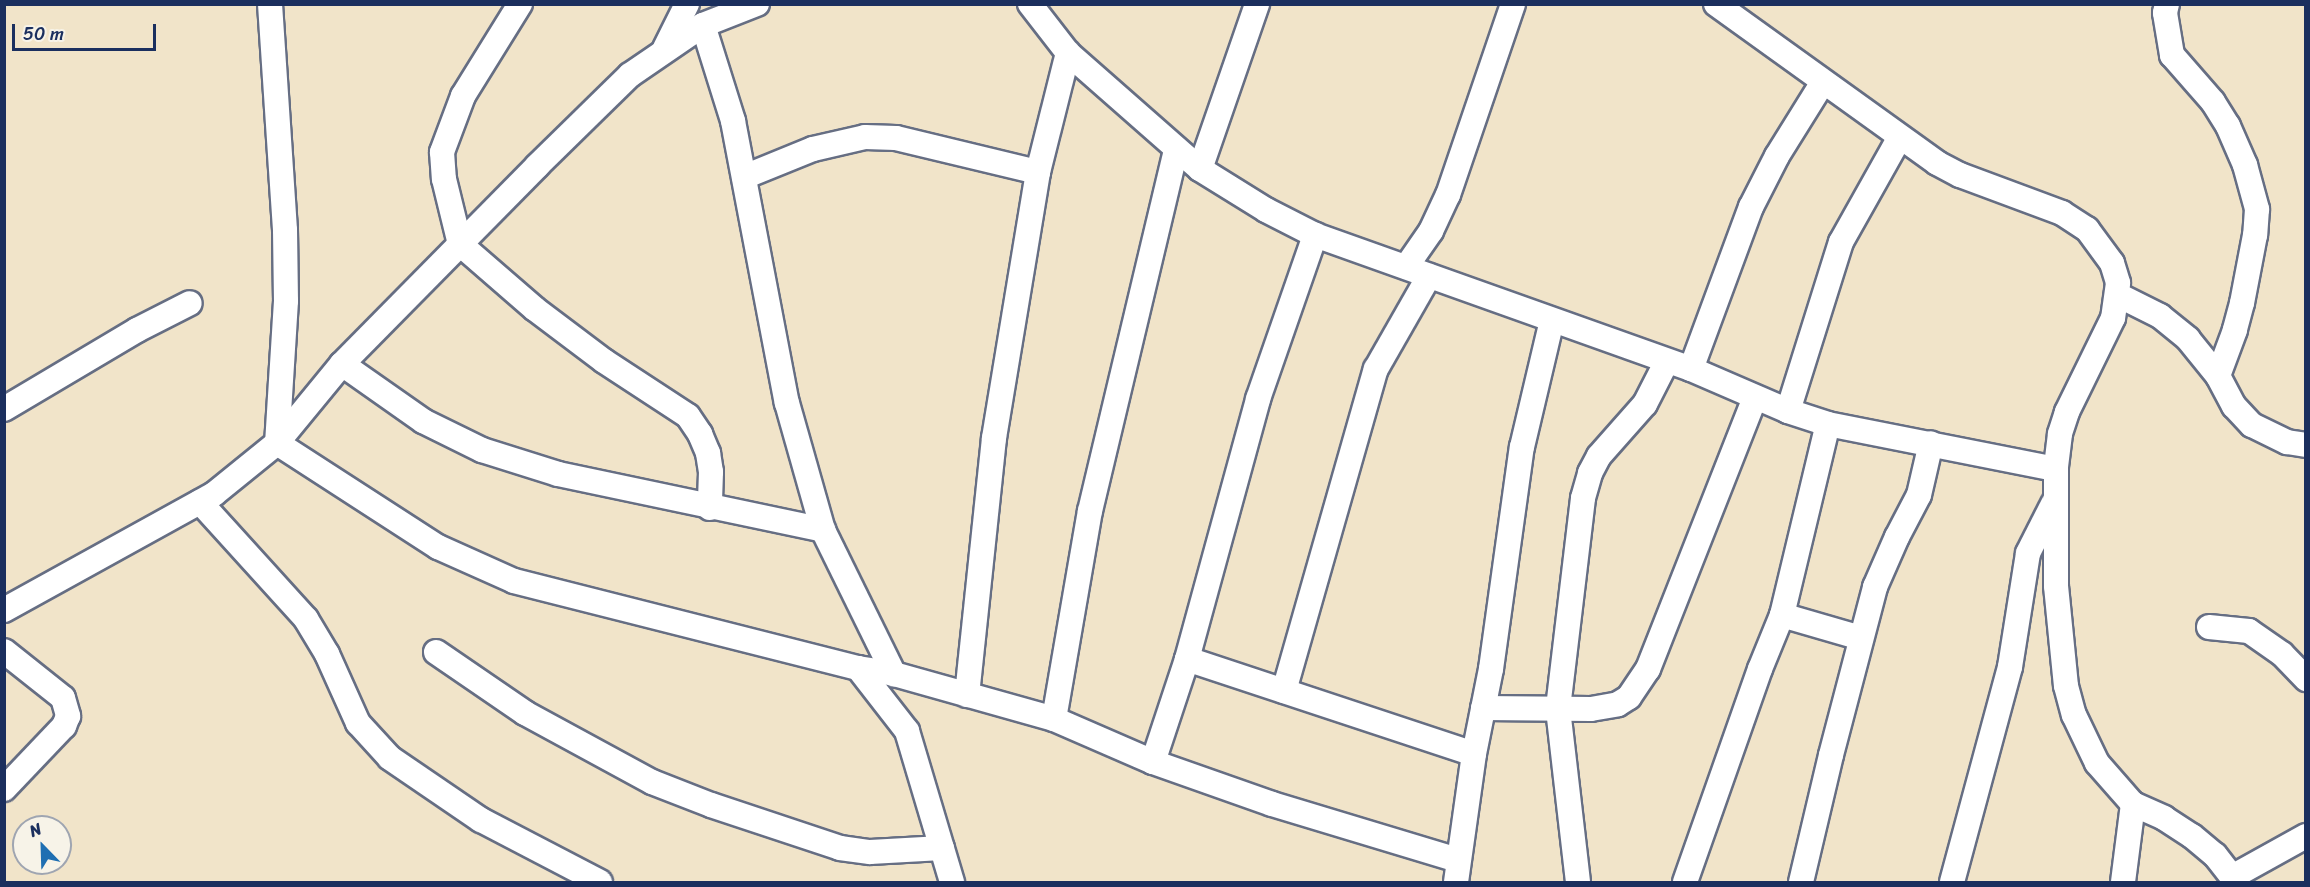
<!DOCTYPE html>
<html>
<head>
<meta charset="utf-8">
<style>
  body { margin:0 }
  #map { position:relative; width:2310px; height:887px; overflow:hidden; background:#f1e4c9; font-family:Sriracha,sans-serif }
  div>[style] { position:absolute }
  .roads { filter:drop-shadow(2px 0 #666e83) drop-shadow(-2px 0 #666e83) drop-shadow(0 2px #666e83) drop-shadow(0 -2px #666e83) }
  .minor>* { height:24px; margin:-12px; padding:0 12px; transform-origin:12px; border-radius:12px; background:#fff }
  span { translate:-50% -50%; white-space:nowrap; text-align:center; line-height:1.15; -webkit-text-stroke:4.5px #f7f3e8; paint-order:stroke }
  .frame { position:absolute; inset:0; border:6px solid #1b2f5e; pointer-events:none }
  .north { position:absolute; left:12px; top:815px; width:60px; height:60px; box-sizing:border-box; background:#f7f3e8; border:2px solid #9fa5b1; border-radius:50%; rotate:337deg; font-size:16px; font-weight:700; line-height:24px; text-align:center; color:#1b2f5e }
  .north::after { content:''; display:block; margin:auto; width:21px; height:27px; background:#1f6fb2; clip-path:polygon(50% 0,100% 100%,50% 72%,0 100%) }
  .scale { position:absolute; left:12px; top:24px; width:144px; height:27px; box-sizing:border-box; border:3px solid #1b2f5e; border-top:0; padding-left:8px; font-size:18px; line-height:21px; white-space:nowrap; color:#1b2f5e; -webkit-text-stroke:4px #f7f3e8; paint-order:stroke }
</style>
</head>
<body>
<div id="map">
  <div class="roads">
    <div class="minor">
      <i style="left:270px;top:4px;width:226px;rotate:86.2deg"></i>
      <i style="left:285px;top:230px;width:71px;rotate:89.2deg"></i>
      <i style="left:286px;top:301px;width:142px;rotate:93.6deg"></i>
      <i style="left:520px;top:4px;width:108px;rotate:121.8deg"></i>
      <i style="left:463px;top:96px;width:60px;rotate:110.6deg"></i>
      <i style="left:442px;top:152px;width:27px;rotate:86deg"></i>
      <i style="left:444px;top:179px;width:67px;rotate:76.2deg"></i>
      <i style="left:460px;top:244px;width:99px;rotate:40.9deg"></i>
      <i style="left:535px;top:309px;width:86px;rotate:37deg"></i>
      <i style="left:604px;top:361px;width:100px;rotate:33.2deg"></i>
      <i style="left:688px;top:416px;width:22px;rotate:56deg"></i>
      <i style="left:700px;top:434px;width:21px;rotate:67deg"></i>
      <i style="left:708px;top:453px;width:19px;rotate:81deg"></i>
      <i style="left:711px;top:472px;width:36px;rotate:92deg"></i>
      <i style="left:1030px;top:4px;width:62px;rotate:52.2deg"></i>
      <i style="left:1068px;top:53px;width:176px;rotate:41.3deg"></i>
      <i style="left:1200px;top:169px;width:78px;rotate:31.8deg"></i>
      <i style="left:1266px;top:210px;width:55px;rotate:27deg"></i>
      <i style="left:1315px;top:235px;width:399px;rotate:19.6deg"></i>
      <i style="left:1691px;top:369px;width:106px;rotate:23.4deg"></i>
      <i style="left:1788px;top:411px;width:42px;rotate:18deg"></i>
      <i style="left:1828px;top:424px;width:232px;rotate:11.2deg"></i>
      <i style="left:1716px;top:4px;width:272px;rotate:35.7deg"></i>
      <i style="left:1937px;top:163px;width:26px;rotate:28deg"></i>
      <i style="left:1960px;top:175px;width:109px;rotate:20.4deg"></i>
      <i style="left:2062px;top:213px;width:30px;rotate:33deg"></i>
      <i style="left:2087px;top:229px;width:42px;rotate:53.7deg"></i>
      <i style="left:2112px;top:263px;width:21px;rotate:73deg"></i>
      <i style="left:2118px;top:283px;width:35px;rotate:98deg"></i>
      <i style="left:2113px;top:318px;width:105px;rotate:116.1deg"></i>
      <i style="left:2067px;top:412px;width:23px;rotate:108deg"></i>
      <i style="left:2060px;top:434px;width:35px;rotate:97deg"></i>
      <i style="left:2056px;top:469px;width:117px;rotate:90deg"></i>
      <i style="left:2056px;top:586px;width:100px;rotate:84.3deg"></i>
      <i style="left:2066px;top:686px;width:30px;rotate:75deg"></i>
      <i style="left:2074px;top:715px;width:53px;rotate:64.4deg"></i>
      <i style="left:2097px;top:763px;width:55px;rotate:48.7deg"></i>
      <i style="left:2133px;top:804px;width:34px;rotate:24deg"></i>
      <i style="left:2164px;top:818px;width:33px;rotate:33deg"></i>
      <i style="left:2192px;top:836px;width:30px;rotate:40deg"></i>
      <i style="left:2215px;top:855px;width:34px;rotate:52deg"></i>
      <i style="left:2167px;top:4px;width:9px;rotate:103deg"></i>
      <i style="left:2165px;top:13px;width:43px;rotate:80.5deg"></i>
      <i style="left:2172px;top:55px;width:62px;rotate:48.9deg"></i>
      <i style="left:2213px;top:102px;width:28px;rotate:58deg"></i>
      <i style="left:2228px;top:126px;width:43px;rotate:66.4deg"></i>
      <i style="left:2245px;top:165px;width:46px;rotate:74.7deg"></i>
      <i style="left:2257px;top:209px;width:26px;rotate:94deg"></i>
      <i style="left:2255px;top:235px;width:69px;rotate:100.8deg"></i>
      <i style="left:2242px;top:303px;width:28px;rotate:105deg"></i>
      <i style="left:2235px;top:330px;width:49px;rotate:110.3deg"></i>
      <i style="left:703px;top:25px;width:101px;rotate:72.6deg"></i>
      <i style="left:733px;top:121px;width:287px;rotate:79.2deg"></i>
      <i style="left:787px;top:403px;width:132px;rotate:74.2deg"></i>
      <i style="left:823px;top:530px;width:161px;rotate:63.8deg"></i>
      <i style="left:665px;top:48px;width:49px;rotate:-63.4deg"></i>
      <i style="left:1200px;top:169px;width:175px;rotate:-70.9deg"></i>
      <i style="left:744px;top:177px;width:74px;rotate:-22.1deg"></i>
      <i style="left:813px;top:149px;width:53px;rotate:-13deg"></i>
      <i style="left:865px;top:137px;width:31px;rotate:2deg"></i>
      <i style="left:896px;top:138px;width:146px;rotate:13.5deg"></i>
      <i style="left:1406px;top:267px;width:44px;rotate:-55.2deg"></i>
      <i style="left:1431px;top:231px;width:40px;rotate:-65deg"></i>
      <i style="left:1448px;top:195px;width:202px;rotate:-71.2deg"></i>
      <i style="left:2118px;top:295px;width:47px;rotate:26.6deg"></i>
      <i style="left:2160px;top:316px;width:36px;rotate:39deg"></i>
      <i style="left:2188px;top:339px;width:48px;rotate:51deg"></i>
      <i style="left:2218px;top:376px;width:34px;rotate:62deg"></i>
      <i style="left:2234px;top:406px;width:26px;rotate:47deg"></i>
      <i style="left:2252px;top:425px;width:39px;rotate:26deg"></i>
      <i style="left:2287px;top:442px;width:19px;rotate:9deg"></i>
      <i style="left:342px;top:364px;width:99px;rotate:35.1deg"></i>
      <i style="left:423px;top:421px;width:66px;rotate:26.2deg"></i>
      <i style="left:482px;top:450px;width:80px;rotate:17.5deg"></i>
      <i style="left:558px;top:474px;width:271px;rotate:11.9deg"></i>
      <i style="left:1691px;top:369px;width:173px;rotate:-69.7deg"></i>
      <i style="left:1751px;top:207px;width:57px;rotate:-63deg"></i>
      <i style="left:1777px;top:156px;width:87px;rotate:-58.1deg"></i>
      <i style="left:4px;top:409px;width:155px;rotate:-30.7deg"></i>
      <i style="left:137px;top:330px;width:59px;rotate:-27deg"></i>
      <i style="left:1788px;top:411px;width:177px;rotate:-72.6deg"></i>
      <i style="left:1841px;top:242px;width:120px;rotate:-60.7deg"></i>
      <i style="left:277px;top:443px;width:192px;rotate:32.9deg"></i>
      <i style="left:438px;top:547px;width:83px;rotate:24.1deg"></i>
      <i style="left:514px;top:581px;width:355px;rotate:14.2deg"></i>
      <i style="left:858px;top:668px;width:36px;rotate:9deg"></i>
      <i style="left:894px;top:674px;width:166px;rotate:15.7deg"></i>
      <i style="left:1054px;top:719px;width:108px;rotate:23.5deg"></i>
      <i style="left:1153px;top:762px;width:126px;rotate:19.4deg"></i>
      <i style="left:1272px;top:804px;width:194px;rotate:16.8deg"></i>
      <i style="left:200px;top:502px;width:158px;rotate:47.8deg"></i>
      <i style="left:306px;top:619px;width:41px;rotate:59deg"></i>
      <i style="left:327px;top:654px;width:76px;rotate:65.8deg"></i>
      <i style="left:358px;top:723px;width:47px;rotate:47.6deg"></i>
      <i style="left:390px;top:758px;width:110px;rotate:34.3deg"></i>
      <i style="left:481px;top:820px;width:134px;rotate:27.5deg"></i>
      <i style="left:4px;top:610px;width:240px;rotate:-28.9deg"></i>
      <i style="left:214px;top:494px;width:81px;rotate:-39deg"></i>
      <i style="left:277px;top:443px;width:102px;rotate:-50.6deg"></i>
      <i style="left:342px;top:364px;width:278px;rotate:-45.4deg"></i>
      <i style="left:537px;top:166px;width:130px;rotate:-44.4deg"></i>
      <i style="left:630px;top:75px;width:88px;rotate:-34.4deg"></i>
      <i style="left:703px;top:25px;width:58px;rotate:-21.3deg"></i>
      <i style="left:1782px;top:615px;width:82px;rotate:16.2deg"></i>
      <i style="left:2209px;top:627px;width:40px;rotate:5.7deg"></i>
      <i style="left:2249px;top:631px;width:40px;rotate:34.9deg"></i>
      <i style="left:2282px;top:654px;width:35px;rotate:46deg"></i>
      <i style="left:4px;top:651px;width:75px;rotate:38.5deg"></i>
      <i style="left:63px;top:698px;width:19px;rotate:74deg"></i>
      <i style="left:68px;top:716px;width:11px;rotate:112deg"></i>
      <i style="left:64px;top:726px;width:87px;rotate:133.6deg"></i>
      <i style="left:436px;top:652px;width:108px;rotate:34.4deg"></i>
      <i style="left:525px;top:713px;width:145px;rotate:28.5deg"></i>
      <i style="left:652px;top:782px;width:63px;rotate:21.3deg"></i>
      <i style="left:711px;top:805px;width:136px;rotate:18.4deg"></i>
      <i style="left:840px;top:848px;width:30px;rotate:8deg"></i>
      <i style="left:870px;top:852px;width:72px;rotate:-3.2deg"></i>
      <i style="left:1187px;top:659px;width:302px;rotate:18.3deg"></i>
      <i style="left:858px;top:668px;width:80px;rotate:52.1deg"></i>
      <i style="left:907px;top:731px;width:158px;rotate:73.4deg"></i>
      <i style="left:1284px;top:691px;width:335px;rotate:-74.1deg"></i>
      <i style="left:1376px;top:369px;width:107px;rotate:-60.3deg"></i>
      <i style="left:967px;top:695px;width:258px;rotate:-84deg"></i>
      <i style="left:994px;top:438px;width:270px;rotate:-80.6deg"></i>
      <i style="left:1038px;top:172px;width:123px;rotate:-75.9deg"></i>
      <i style="left:1483px;top:708px;width:108px;rotate:0.5deg"></i>
      <i style="left:1591px;top:709px;width:27px;rotate:-10deg"></i>
      <i style="left:1618px;top:704px;width:13px;rotate:-32deg"></i>
      <i style="left:1629px;top:697px;width:34px;rotate:-56deg"></i>
      <i style="left:1648px;top:669px;width:292px;rotate:-68.5deg"></i>
      <i style="left:1054px;top:719px;width:211px;rotate:-80.2deg"></i>
      <i style="left:1090px;top:511px;width:372px;rotate:-76.6deg"></i>
      <i style="left:1153px;top:762px;width:108px;rotate:-71.7deg"></i>
      <i style="left:1187px;top:659px;width:270px;rotate:-74.7deg"></i>
      <i style="left:1258px;top:399px;width:174px;rotate:-70.8deg"></i>
      <i style="left:2232px;top:877px;width:85px;rotate:-29deg"></i>
      <i style="left:1456px;top:882px;width:129px;rotate:-82deg"></i>
      <i style="left:1474px;top:754px;width:87px;rotate:-78.7deg"></i>
      <i style="left:1491px;top:669px;width:224px;rotate:-82.1deg"></i>
      <i style="left:1522px;top:447px;width:130px;rotate:-76.7deg"></i>
      <i style="left:1578px;top:882px;width:175px;rotate:-96.6deg"></i>
      <i style="left:1558px;top:708px;width:211px;rotate:-83.2deg"></i>
      <i style="left:1583px;top:498px;width:26px;rotate:-74deg"></i>
      <i style="left:1590px;top:473px;width:19px;rotate:-62deg"></i>
      <i style="left:1599px;top:456px;width:69px;rotate:-48.5deg"></i>
      <i style="left:1645px;top:404px;width:48px;rotate:-62.9deg"></i>
      <i style="left:1685px;top:882px;width:226px;rotate:-70.6deg"></i>
      <i style="left:1760px;top:669px;width:58px;rotate:-67.8deg"></i>
      <i style="left:1782px;top:615px;width:196px;rotate:-76.5deg"></i>
      <i style="left:1801px;top:882px;width:130px;rotate:-76.7deg"></i>
      <i style="left:1831px;top:755px;width:174px;rotate:-75.3deg"></i>
      <i style="left:1875px;top:587px;width:55px;rotate:-66.3deg"></i>
      <i style="left:1897px;top:537px;width:47px;rotate:-62.4deg"></i>
      <i style="left:1919px;top:495px;width:53px;rotate:-77deg"></i>
      <i style="left:1952px;top:882px;width:223px;rotate:-74.9deg"></i>
      <i style="left:2010px;top:667px;width:115px;rotate:-81deg"></i>
      <i style="left:2028px;top:553px;width:55px;rotate:-63deg"></i>
      <i style="left:2123px;top:882px;width:79px;rotate:-82.7deg"></i>
    </div>
  </div>
  <div class="frame"></div>
  <div class="north">N</div>
  <div class="scale">50 m</div>
</div>
</body>
</html>
